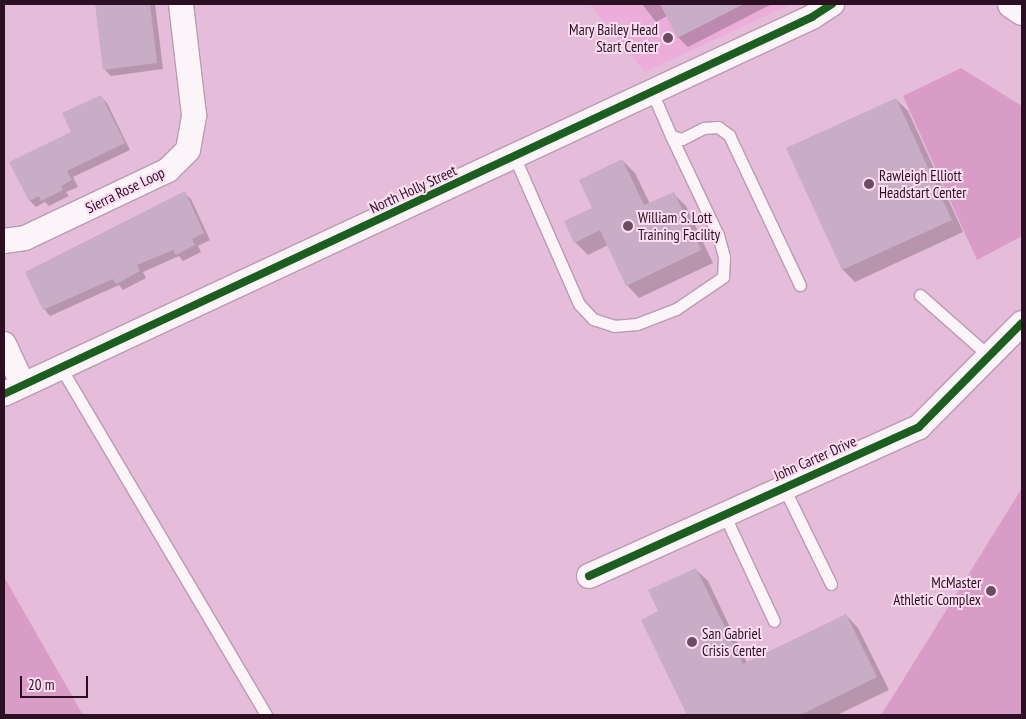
<!DOCTYPE html>
<html>
<head>
<meta charset="utf-8">
<style>
  body { margin:0 }
  #map { position:relative; width:1026px; height:719px; overflow:hidden; background:#e5bcd9; font-family:"PT Sans Narrow",sans-serif }
  div>[style] { position:absolute }
  .built>* { inset:0; background:#ecadda }
  .green>* { inset:0; background:#d89cc6 }
  .shadow>* { inset:0; background:#0003 }
  .building>* { inset:0; background:#c9adc7 }
  .roads { filter:drop-shadow(1px 0 #bb9ab1) drop-shadow(-1px 0 #bb9ab1) drop-shadow(0 1px #bb9ab1) drop-shadow(0 -1px #bb9ab1) }
  .service>* { height:11px; margin:-5.5px; padding:0 5.5px; transform-origin:5.5px; border-radius:5.5px; background:#fbf5f9 }
  .minor>* { height:24px; margin:-12px; padding:0 12px; transform-origin:12px; border-radius:12px; background:#fbf5f9 }
  .tertiary>* { height:28px; margin:-14px; padding:0 14px; transform-origin:14px; border-radius:14px; background:#fbf5f9 }
  .cycleway>* { height:8px; margin:-4px; padding:0 4px; transform-origin:4px; border-radius:4px; background:#1b5e20 }
  .dots>* { width:14px; height:14px; translate:-50% -50%; box-sizing:border-box; border:2px solid #fcddf1; border-radius:50% }
  span { translate:-50% -50%; white-space:nowrap; text-align:center; line-height:1.15; -webkit-text-stroke:4px #fcddf1; paint-order:stroke }
  .poi-label { font-size:15px; color:#2b1024 }
  .right { translate:-100% -50%; text-align:right }
  .left { translate:0 -50%; text-align:left }
  .street-label { font-size:15px; color:#2b1024 }
  .frame { position:absolute; inset:0; border:5px solid #2b1024; pointer-events:none }
  .scale { position:absolute; left:20px; top:676px; width:68px; height:22px; box-sizing:border-box; border:2px solid #2b1024; border-top:0; padding-left:6px; font-size:15px; line-height:18px; white-space:nowrap; color:#2b1024; -webkit-text-stroke:4px #fcddf1; paint-order:stroke }
</style>
</head>
<body>
<div id="map">
  <div class="built">
    <i style="clip-path:polygon(589px 4px,791px 4px,645px 72px)"></i>
  </div>
  <div class="green">
    <i style="clip-path:polygon(961px 68px,1022px 106px,1022px 236px,977px 260px,903px 96px)"></i>
    <i style="clip-path:polygon(1022px 488px,1022px 715px,881px 715px,895px 693px)"></i>
    <i style="clip-path:polygon(4px 577px,83px 715px,4px 715px)"></i>
  </div>
  <div class="shadow">
    <i style="clip-path:polygon(97px 4px,155px 4px,163px 69px,111px 76px,104px 69px)"></i>
    <i style="clip-path:polygon(642px 4px,772px 4px,688px 47px,678px 37px,667px 16px,656px 22px)"></i>
    <i style="clip-path:polygon(101px 97px,107px 103px,130px 150px,73px 177px,78px 187px,66px 192px,69px 196px,49px 206px,45px 202px,36px 207px,30px 201px,73px 132px)"></i>
    <i style="clip-path:polygon(896px 99px,908px 111px,963px 232px,855px 282px,843px 270px,788px 149px)"></i>
    <i style="clip-path:polygon(622px 160px,635px 173px,650px 204px,673px 193px,686px 206px,713px 263px,639px 298px,627px 285px,608px 245px,588px 255px,575px 242px)"></i>
    <i style="clip-path:polygon(184px 193px,191px 199px,210px 240px,198px 246px,201px 252px,183px 261px,179px 256px,143px 272px,146px 278px,123px 290px,119px 285px,50px 316px,44px 309px)"></i>
    <i style="clip-path:polygon(695px 569px,708px 581px,747px 663px,846px 615px,858px 628px,889px 690px,837px 715px,689px 715px,643px 620px,660px 612px)"></i>
  </div>
  <div class="building">
    <i style="clip-path:polygon(95px 4px,150px 4px,157px 63px,103px 70px)"></i>
    <i style="clip-path:polygon(660px 4px,744px 4px,677px 38px)"></i>
    <i style="clip-path:polygon(101px 95px,125px 143px,67px 171px,72px 180px,61px 186px,63px 190px,41px 201px,39px 196px,29px 201px,9px 162px,71px 132px,62px 113px)"></i>
    <i style="clip-path:polygon(896px 98px,952px 220px,842px 270px,786px 148px)"></i>
    <i style="clip-path:polygon(622px 159px,644px 205px,674px 192px,701px 250px,626px 286px,600px 230px,574px 243px,564px 221px,592px 208px,579px 180px)"></i>
    <i style="clip-path:polygon(185px 191px,204px 233px,192px 239px,195px 245px,176px 255px,173px 250px,137px 265px,140px 271px,116px 284px,113px 279px,43px 310px,25px 272px)"></i>
    <i style="clip-path:polygon(696px 568px,743px 664px,846px 614px,877px 677px,800px 715px,687px 715px,641px 620px,658px 611px,648px 590px)"></i>
  </div>
  <div class="roads">
    <div class="service">
      <i style="left:652px;top:92px;width:48px;rotate:66.6deg"></i>
      <i style="left:671px;top:136px;width:11px;rotate:15deg"></i>
      <i style="left:682px;top:139px;width:25px;rotate:-27deg"></i>
      <i style="left:704px;top:128px;width:14px;rotate:-4deg"></i>
      <i style="left:718px;top:127px;width:14px;rotate:36deg"></i>
      <i style="left:729px;top:135px;width:166px;rotate:64.7deg"></i>
      <i style="left:514px;top:156px;width:162px;rotate:66.3deg"></i>
      <i style="left:579px;top:304px;width:21px;rotate:47deg"></i>
      <i style="left:593px;top:319px;width:22px;rotate:18deg"></i>
      <i style="left:614px;top:326px;width:23px;rotate:-5deg"></i>
      <i style="left:637px;top:324px;width:42px;rotate:-21deg"></i>
      <i style="left:676px;top:309px;width:57px;rotate:-34.2deg"></i>
      <i style="left:723px;top:277px;width:20px;rotate:-87deg"></i>
      <i style="left:724px;top:257px;width:23px;rotate:-105deg"></i>
      <i style="left:718px;top:235px;width:110px;rotate:-115.4deg"></i>
      <i style="left:920px;top:295px;width:94px;rotate:41.5deg"></i>
      <i style="left:61px;top:368px;width:403px;rotate:59.4deg"></i>
      <i style="left:784px;top:488px;width:107px;rotate:63.9deg"></i>
      <i style="left:724px;top:514px;width:118px;rotate:65deg"></i>
    </div>
    <div class="minor">
      <i style="left:4px;top:241px;width:21px;rotate:-8deg"></i>
      <i style="left:25px;top:238px;width:158px;rotate:-25.4deg"></i>
      <i style="left:168px;top:170px;width:28px;rotate:-45deg"></i>
      <i style="left:188px;top:150px;width:36px;rotate:-80deg"></i>
      <i style="left:194px;top:115px;width:112px;rotate:-96.7deg"></i>
      <i style="left:4px;top:344px;width:45px;rotate:65.1deg"></i>
      <i style="left:4px;top:394px;width:892px;rotate:-25.01deg"></i>
      <i style="left:812px;top:17px;width:24px;rotate:-33deg"></i>
      <i style="left:589px;top:576px;width:362px;rotate:-24.3deg"></i>
      <i style="left:919px;top:427px;width:146px;rotate:-45.3deg"></i>
    </div>
    <div class="tertiary">
      <i style="left:1012px;top:4px;width:12px;rotate:35deg"></i>
    </div>
  </div>
  <div class="cycleway">
    <i style="left:4px;top:394px;width:892px;rotate:-25.01deg"></i>
    <i style="left:812px;top:17px;width:24px;rotate:-33deg"></i>
    <i style="left:589px;top:576px;width:362px;rotate:-24.3deg"></i>
    <i style="left:919px;top:427px;width:146px;rotate:-45.3deg"></i>
  </div>
  <div class="dots">
    <i style="left:668px;top:38px;background:#6c4c63"></i>
    <i style="left:869px;top:184px;background:#6c4c63"></i>
    <i style="left:628px;top:226px;background:#6c4c63"></i>
    <i style="left:991px;top:591px;background:#6c4c63"></i>
    <i style="left:692px;top:642px;background:#6c4c63"></i>
  </div>
  <div class="poi-label">
    <span class="right" style="left:658px;top:38px">Mary Bailey Head<br>Start Center</span>
    <span class="left" style="left:879px;top:184px">Rawleigh Elliott<br>Headstart Center</span>
    <span class="left" style="left:638px;top:226px">William S. Lott<br>Training Facility</span>
    <span class="right" style="left:981px;top:591px">McMaster<br>Athletic Complex</span>
    <span class="left" style="left:702px;top:642px">San Gabriel<br>Crisis Center</span>
  </div>
  <div class="street-label">
    <span style="left:413px;top:189px;rotate:-25deg">North Holly Street</span>
    <span style="left:125px;top:190px;rotate:-26deg">Sierra Rose Loop</span>
    <span style="left:815px;top:458px;rotate:-24deg">John Carter Drive</span>
  </div>
  <div class="frame"></div>
  <div class="scale">20 m</div>
</div>
</body>
</html>
